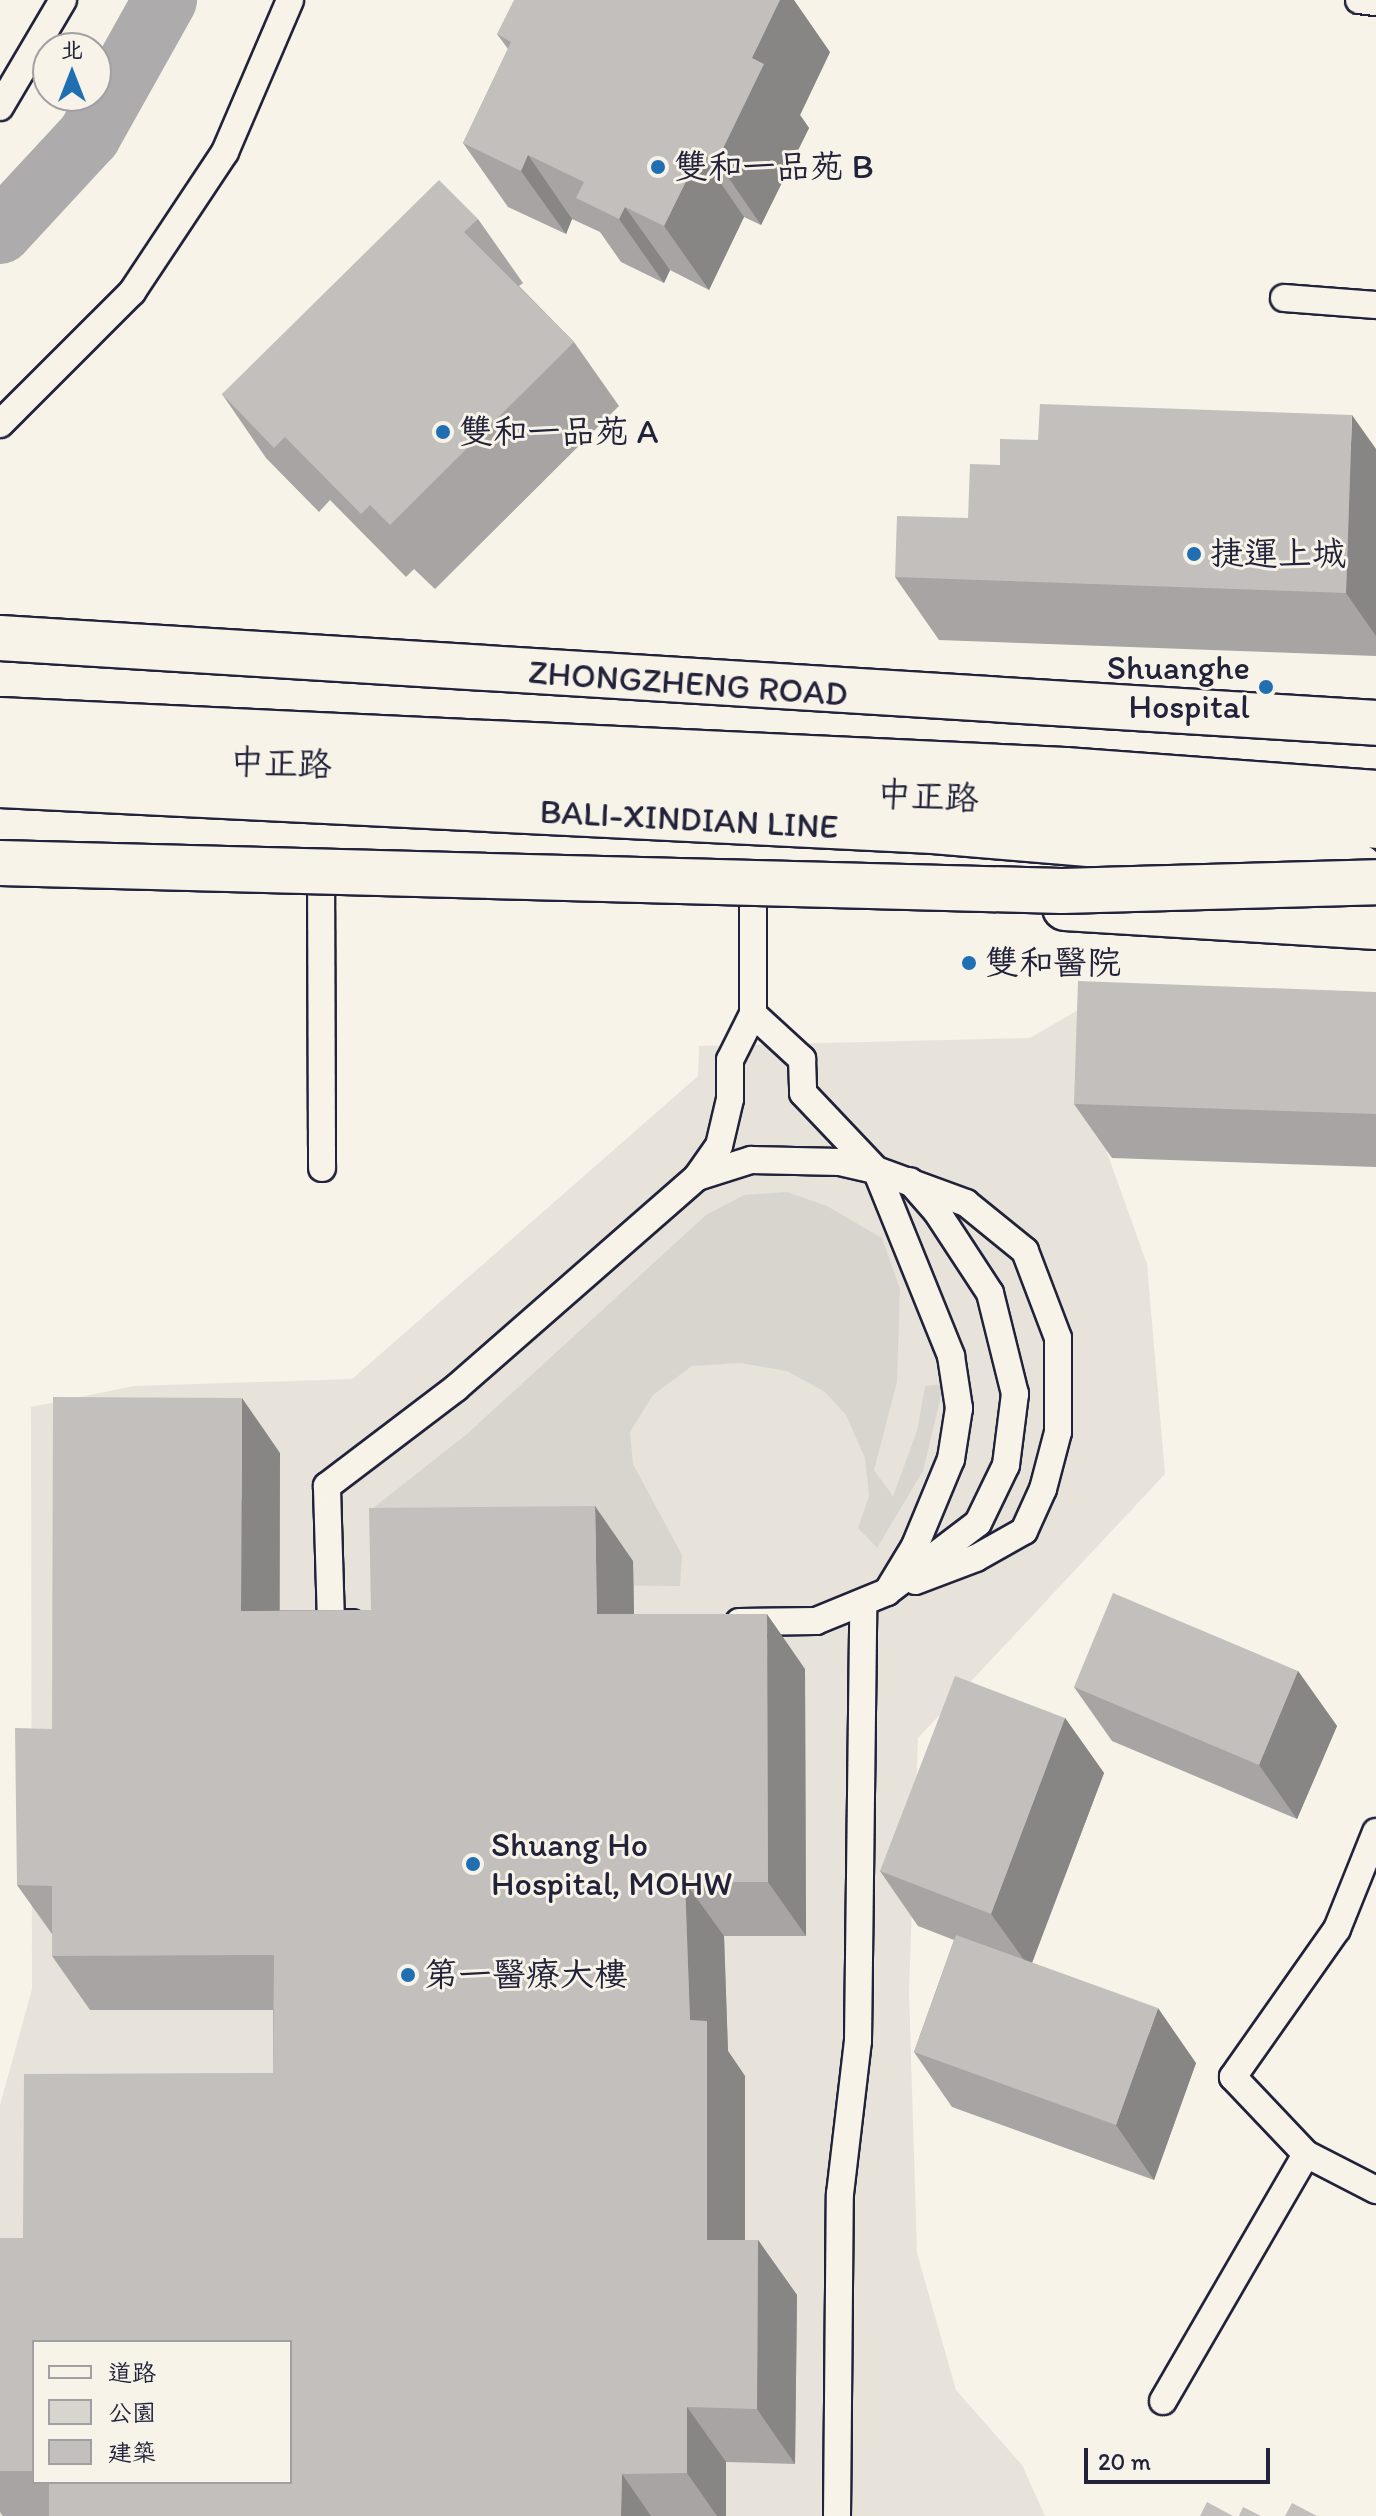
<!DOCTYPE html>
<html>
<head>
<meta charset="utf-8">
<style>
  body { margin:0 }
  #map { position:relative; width:1376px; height:2516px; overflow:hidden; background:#f7f3e8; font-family:Itim,"LXGW WenKai TC",sans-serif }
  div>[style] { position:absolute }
  .built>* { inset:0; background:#e7e3db }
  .green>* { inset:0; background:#d8d5cf }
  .canal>* { height:64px; margin:-32px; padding:0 32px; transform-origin:32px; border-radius:32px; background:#aeabad }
  .roads { filter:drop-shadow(2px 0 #22223b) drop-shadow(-2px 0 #22223b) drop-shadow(0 2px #22223b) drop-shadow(0 -2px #22223b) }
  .service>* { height:26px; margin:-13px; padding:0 13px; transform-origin:13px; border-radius:13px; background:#f7f3e8 }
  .secondary>* { height:44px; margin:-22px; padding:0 22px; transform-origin:22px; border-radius:22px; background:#f7f3e8 }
  .trunk>* { height:44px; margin:-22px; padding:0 22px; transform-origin:22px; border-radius:22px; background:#f7f3e8 }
  .bridges { filter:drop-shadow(2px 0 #22223b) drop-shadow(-2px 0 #22223b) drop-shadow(0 2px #22223b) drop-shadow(0 -2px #22223b) }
  .trunk-bridge>* { height:44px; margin:-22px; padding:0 22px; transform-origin:22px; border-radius:22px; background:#f7f3e8 }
  .wall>* { inset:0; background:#a7a4a3 }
  .shaded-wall>* { inset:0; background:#888684 }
  .building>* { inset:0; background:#c2bfbd }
  .dots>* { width:22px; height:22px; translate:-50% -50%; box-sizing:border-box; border:4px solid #f7f3e8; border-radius:50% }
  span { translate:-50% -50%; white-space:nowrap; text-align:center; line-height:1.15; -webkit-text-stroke:6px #f7f3e8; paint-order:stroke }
  .poi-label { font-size:34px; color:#22223b }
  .left { translate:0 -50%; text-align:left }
  .right { translate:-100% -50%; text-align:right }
  .street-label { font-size:34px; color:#22223b }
  .legend { position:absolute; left:32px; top:2340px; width:260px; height:144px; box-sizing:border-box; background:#f7f3e8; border:2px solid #a29fa3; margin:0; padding:10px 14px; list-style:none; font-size:24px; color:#22223b }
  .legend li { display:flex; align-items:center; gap:16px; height:40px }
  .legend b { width:40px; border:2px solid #a29fa3 }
  .north { position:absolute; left:32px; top:32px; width:80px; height:80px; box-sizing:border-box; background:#f7f3e8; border:2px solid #a29fa3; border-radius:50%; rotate:0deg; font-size:22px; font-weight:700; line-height:32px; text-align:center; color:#22223b }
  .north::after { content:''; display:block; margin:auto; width:28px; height:36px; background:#1f6fb2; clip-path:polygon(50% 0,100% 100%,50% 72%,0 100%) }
  .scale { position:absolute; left:1084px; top:2448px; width:186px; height:36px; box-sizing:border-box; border:4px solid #22223b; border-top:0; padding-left:10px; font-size:24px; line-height:28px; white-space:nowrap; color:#22223b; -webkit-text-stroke:6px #f7f3e8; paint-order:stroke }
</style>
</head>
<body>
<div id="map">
  <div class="built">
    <i style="clip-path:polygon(evenodd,1078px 1010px,1105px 1147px,1147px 1264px,1165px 1474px,918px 1738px,909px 1991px,917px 2253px,956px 2390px,1022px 2465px,1045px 2516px,0 2516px,0 2105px,32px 1989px,31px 1407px,134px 1386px,352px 1379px,698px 1076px,699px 1046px,1030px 1038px,1078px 1010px,34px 2342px,290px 2342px,290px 2482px,34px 2482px,34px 2342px)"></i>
  </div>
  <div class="green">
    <i style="clip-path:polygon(787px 1192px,827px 1206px,882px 1238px,900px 1289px,897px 1382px,874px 1470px,893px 1496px,917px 1431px,925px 1386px,944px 1384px,923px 1471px,877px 1548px,858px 1528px,869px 1496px,865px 1458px,846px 1415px,825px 1392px,787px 1371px,740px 1363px,692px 1366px,653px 1395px,630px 1432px,633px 1464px,682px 1555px,680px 1586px,539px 1585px,373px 1508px,467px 1434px,706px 1215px,744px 1195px)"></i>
  </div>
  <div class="canal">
    <i style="left:0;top:232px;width:131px;rotate:-47.2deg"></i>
    <i style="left:89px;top:136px;width:156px;rotate:-60.8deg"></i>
  </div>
  <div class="roads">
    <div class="service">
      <i style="left:1359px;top:0;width:17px;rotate:7deg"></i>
      <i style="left:0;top:107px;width:124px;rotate:-59.5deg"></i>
      <i style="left:1284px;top:298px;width:92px;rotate:4.4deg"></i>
      <i style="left:0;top:424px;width:187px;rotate:-45deg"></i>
      <i style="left:132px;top:292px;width:168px;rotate:-56.4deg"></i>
      <i style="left:225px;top:152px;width:165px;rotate:-66.8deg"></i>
      <i style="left:321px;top:866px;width:302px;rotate:89.8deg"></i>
      <i style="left:753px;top:1014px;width:67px;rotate:42.6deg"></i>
      <i style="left:802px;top:1059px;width:34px;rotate:88deg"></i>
      <i style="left:803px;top:1093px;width:106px;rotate:46.5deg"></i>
      <i style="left:876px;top:1170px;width:96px;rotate:20.1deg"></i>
      <i style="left:966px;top:1203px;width:76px;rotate:39.1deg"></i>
      <i style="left:1025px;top:1251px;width:93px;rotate:69.2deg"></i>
      <i style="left:1058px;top:1338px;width:94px;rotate:90deg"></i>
      <i style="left:1058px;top:1432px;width:59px;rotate:104.7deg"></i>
      <i style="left:1043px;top:1489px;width:46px;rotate:114.3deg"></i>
      <i style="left:1024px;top:1531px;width:55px;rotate:150.6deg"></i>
      <i style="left:976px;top:1558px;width:65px;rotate:159.3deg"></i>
      <i style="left:697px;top:1177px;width:38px;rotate:-55deg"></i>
      <i style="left:719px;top:1146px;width:48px;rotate:-76.8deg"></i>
      <i style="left:730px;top:1099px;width:39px;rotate:-90deg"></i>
      <i style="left:730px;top:1060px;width:51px;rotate:-63.4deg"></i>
      <i style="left:753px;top:1014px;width:126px;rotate:-90deg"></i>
      <i style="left:739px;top:1622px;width:77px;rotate:-0.7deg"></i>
      <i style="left:816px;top:1621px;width:77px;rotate:-22.2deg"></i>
      <i style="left:887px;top:1592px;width:114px;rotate:-37.2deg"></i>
      <i style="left:978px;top:1523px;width:64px;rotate:-64.2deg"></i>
      <i style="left:1006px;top:1465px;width:72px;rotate:-82.8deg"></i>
      <i style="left:1015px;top:1394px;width:104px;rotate:-103.9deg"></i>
      <i style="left:990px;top:1293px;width:97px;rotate:-123.2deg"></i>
      <i style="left:937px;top:1212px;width:41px;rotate:-131.1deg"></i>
      <i style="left:352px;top:1623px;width:21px;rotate:180deg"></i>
      <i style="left:331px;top:1623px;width:137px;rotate:-91.7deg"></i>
      <i style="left:327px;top:1486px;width:162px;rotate:-37.2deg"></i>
      <i style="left:456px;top:1388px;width:320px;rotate:-41.2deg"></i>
      <i style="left:697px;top:1177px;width:57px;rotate:-17.5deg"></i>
      <i style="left:751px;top:1160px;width:89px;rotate:1.3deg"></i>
      <i style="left:840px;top:1162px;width:37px;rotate:13deg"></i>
      <i style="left:876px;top:1170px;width:201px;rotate:68deg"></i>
      <i style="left:951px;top:1356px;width:53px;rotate:81.3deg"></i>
      <i style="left:959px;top:1408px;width:52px;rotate:98.9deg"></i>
      <i style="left:951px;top:1459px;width:94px;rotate:112.5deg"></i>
      <i style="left:915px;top:1546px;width:54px;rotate:121.3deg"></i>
      <i style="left:1376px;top:1832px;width:105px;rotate:111.9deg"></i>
      <i style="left:1337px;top:1929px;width:181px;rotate:125.1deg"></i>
      <i style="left:1233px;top:2077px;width:106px;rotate:46.5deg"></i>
      <i style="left:1306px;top:2154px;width:79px;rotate:27.2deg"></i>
      <i style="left:1163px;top:2401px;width:285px;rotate:-59.9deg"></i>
      <i style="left:837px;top:2516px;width:322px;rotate:-89.5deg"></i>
      <i style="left:840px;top:2194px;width:154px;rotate:-83.3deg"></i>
      <i style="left:858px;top:2041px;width:436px;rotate:-89.3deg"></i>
    </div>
    <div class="secondary">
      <i style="left:0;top:638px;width:1379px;rotate:3.53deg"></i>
      <i style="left:0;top:747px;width:968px;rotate:3.02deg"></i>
      <i style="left:967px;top:798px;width:410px;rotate:3.9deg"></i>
      <i style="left:1065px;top:908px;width:312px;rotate:3.5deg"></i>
    </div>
    <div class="trunk">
      <i style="left:0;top:720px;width:1066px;rotate:2.69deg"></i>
      <i style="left:1065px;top:770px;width:312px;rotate:4.2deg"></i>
      <i style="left:0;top:785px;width:934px;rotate:2.82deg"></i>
      <i style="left:933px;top:831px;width:428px;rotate:4.8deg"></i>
    </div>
  </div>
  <div class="bridges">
    <div class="trunk-bridge">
      <i style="left:0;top:863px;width:1062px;rotate:1.51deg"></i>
      <i style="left:1062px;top:891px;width:314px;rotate:-1.6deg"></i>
    </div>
  </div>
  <div class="wall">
    <i style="clip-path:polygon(497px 34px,830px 52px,800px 115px,809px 128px,761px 225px,744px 217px,709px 290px,670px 270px,664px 283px,621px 262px,600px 232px,572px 219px,566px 234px,508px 207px,463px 143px,508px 49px)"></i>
    <i style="clip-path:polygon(478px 219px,523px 283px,519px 286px,574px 342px,619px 406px,435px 589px,414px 569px,406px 577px,330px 500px,319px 512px,266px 458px,222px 394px)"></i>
    <i style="clip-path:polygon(1376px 449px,1376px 656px,939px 640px,895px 577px,968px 518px,1000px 465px)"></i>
    <i style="clip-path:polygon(1376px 992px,1376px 1167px,1112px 1158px,1074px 1104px)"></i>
    <i style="clip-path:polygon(evenodd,280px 1453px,280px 1610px,371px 1610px,633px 1561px,634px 1614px,805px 1669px,806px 1936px,724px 1936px,728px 2051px,745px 2076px,745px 2240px,758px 2240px,797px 2295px,795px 2464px,726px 2462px,726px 2516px,3px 2516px,0 2512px,0 2238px,23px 2238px,273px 2073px,273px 2010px,90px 2010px,52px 1956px,52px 1934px,17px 1885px,52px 1729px,280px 1453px,34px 2342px,290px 2482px,34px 2482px,34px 2342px)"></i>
    <i style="clip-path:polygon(1298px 1671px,1337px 1726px,1297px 1819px,1112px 1741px,1074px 1687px)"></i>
    <i style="clip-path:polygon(1065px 1718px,1104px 1773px,1032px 1963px,1196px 2063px,1154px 2180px,952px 2107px,914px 2052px,954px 1940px,918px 1926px,880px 1871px)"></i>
  </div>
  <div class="shaded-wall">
    <i style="clip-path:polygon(771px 0,794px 0,830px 52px,800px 115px,809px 128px,761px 225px,717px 161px)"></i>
    <i style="clip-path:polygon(700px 153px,744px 217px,709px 290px,664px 226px)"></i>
    <i style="clip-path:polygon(528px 155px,572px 219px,566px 234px,521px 171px)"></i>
    <i style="clip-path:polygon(625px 207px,670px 270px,664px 283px,619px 219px)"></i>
    <i style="clip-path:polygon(1352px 415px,1376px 449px,1376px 636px,1346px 593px)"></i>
    <i style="clip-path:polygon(242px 1398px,280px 1453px,279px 1665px,241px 1611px)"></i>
    <i style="clip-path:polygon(595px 1506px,633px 1561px,635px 1669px,597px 1614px)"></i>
    <i style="clip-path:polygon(767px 1614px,805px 1669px,806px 1936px,768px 1882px)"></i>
    <i style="clip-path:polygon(1298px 1671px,1337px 1726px,1297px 1819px,1259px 1765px)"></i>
    <i style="clip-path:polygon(1065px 1718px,1104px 1773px,1030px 1968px,991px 1914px)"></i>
    <i style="clip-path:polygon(685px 1882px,724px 1936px,728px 2051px,745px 2076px,745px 2295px,707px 2240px,690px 2020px)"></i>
    <i style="clip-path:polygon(1158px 2008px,1196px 2063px,1154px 2180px,1116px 2125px)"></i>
    <i style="clip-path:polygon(758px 2240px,797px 2295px,795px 2464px,757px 2409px)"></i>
    <i style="clip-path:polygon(687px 2407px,726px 2462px,726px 2516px,717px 2516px,687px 2473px)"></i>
    <i style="clip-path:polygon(622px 2474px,651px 2516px,621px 2516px)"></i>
  </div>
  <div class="building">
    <i style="clip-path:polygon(514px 0,780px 0,752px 58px,764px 64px,717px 161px,700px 153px,664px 226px,625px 207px,619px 219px,576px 198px,584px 182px,528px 155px,521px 171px,463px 143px,511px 42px,497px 34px)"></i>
    <i style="clip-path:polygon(439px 180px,478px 219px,464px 232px,574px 342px,390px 525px,370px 505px,361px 514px,285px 437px,274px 448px,222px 394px)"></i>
    <i style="clip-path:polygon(1040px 404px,1352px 415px,1346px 593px,895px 577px,897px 516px,968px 518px,970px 464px,1000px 465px,1000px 439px,1038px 440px)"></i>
    <i style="clip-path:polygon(1078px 981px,1376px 992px,1376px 1114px,1074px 1104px)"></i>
    <i style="clip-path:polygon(53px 1397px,242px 1398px,241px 1611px,371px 1610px,369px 1508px,595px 1506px,597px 1614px,767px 1614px,768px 1882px,685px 1882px,690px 2020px,707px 2021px,707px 2240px,758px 2240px,757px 2409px,687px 2407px,687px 2473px,622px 2474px,621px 2516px,49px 2516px,49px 2482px,290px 2482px,290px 2342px,34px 2342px,34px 2471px,0 2471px,0 2238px,23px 2238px,24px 2074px,273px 2073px,274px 1955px,52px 1956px,52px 1886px,17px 1885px,15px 1728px,52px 1729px)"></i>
    <i style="clip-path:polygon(1113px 1593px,1298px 1671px,1259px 1765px,1074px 1687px)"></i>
    <i style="clip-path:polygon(955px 1676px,1065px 1718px,991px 1914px,880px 1871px)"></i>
    <i style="clip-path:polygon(956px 1935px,1158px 2008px,1116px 2125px,914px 2052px)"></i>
    <i style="clip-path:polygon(1207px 2502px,1233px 2516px,1200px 2516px)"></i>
    <i style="clip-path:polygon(1292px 2503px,1317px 2516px,1285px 2516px)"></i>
    <i style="clip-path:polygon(1243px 2507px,1261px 2516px,1239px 2516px)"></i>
  </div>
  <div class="dots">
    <i style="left:658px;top:167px;background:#1f6fb2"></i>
    <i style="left:443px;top:432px;background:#1f6fb2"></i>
    <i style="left:1194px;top:554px;background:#1f6fb2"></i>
    <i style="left:1266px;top:687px;background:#1f6fb2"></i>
    <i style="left:969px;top:963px;background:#1f6fb2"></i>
    <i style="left:473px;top:1864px;background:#1f6fb2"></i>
    <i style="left:408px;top:1975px;background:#1f6fb2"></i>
  </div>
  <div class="poi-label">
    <span class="left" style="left:674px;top:167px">雙和一品苑 B</span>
    <span class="left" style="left:459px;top:432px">雙和一品苑 A</span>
    <span class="left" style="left:1210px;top:554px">捷運上城</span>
    <span class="right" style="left:1250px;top:687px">Shuanghe<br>Hospital</span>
    <span class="left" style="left:985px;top:963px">雙和醫院</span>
    <span class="left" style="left:491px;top:1864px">Shuang Ho<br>Hospital, MOHW</span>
    <span class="left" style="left:424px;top:1975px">第一醫療大樓</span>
  </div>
  <div class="street-label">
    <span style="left:688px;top:683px;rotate:4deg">ZHONGZHENG ROAD</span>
    <span style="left:281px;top:763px;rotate:2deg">中正路</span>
    <span style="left:928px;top:796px;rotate:3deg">中正路</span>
    <span style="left:689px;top:819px;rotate:3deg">BALI-XINDIAN LINE</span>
  </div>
  <ul class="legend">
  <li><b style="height:10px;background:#f7f3e8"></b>道路</li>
  <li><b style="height:22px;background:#d8d5cf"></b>公園</li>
  <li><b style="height:22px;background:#c2bfbd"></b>建築</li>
  </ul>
  <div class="north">北</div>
  <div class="scale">20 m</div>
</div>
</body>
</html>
